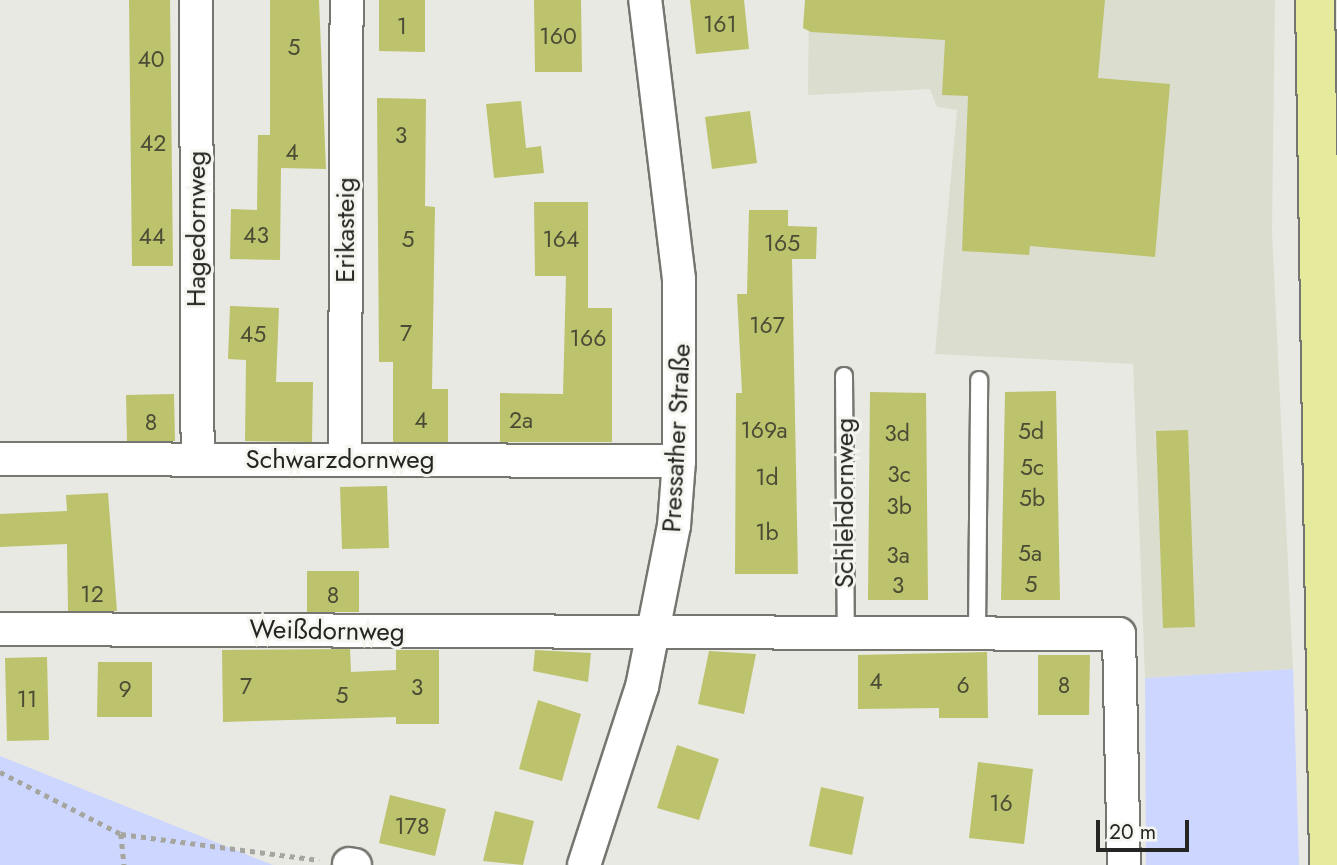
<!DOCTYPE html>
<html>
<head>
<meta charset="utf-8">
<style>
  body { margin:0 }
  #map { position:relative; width:1337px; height:865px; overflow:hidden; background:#e8e9e2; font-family:Jost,sans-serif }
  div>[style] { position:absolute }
  .built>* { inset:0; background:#dbddcf }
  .green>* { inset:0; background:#cdd6ff }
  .building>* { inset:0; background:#bdc26c }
  .path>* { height:4.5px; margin-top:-2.25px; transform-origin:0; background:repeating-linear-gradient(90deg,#a5a6a0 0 5px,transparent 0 10px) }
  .roads { filter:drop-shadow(2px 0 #757670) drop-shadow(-2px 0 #757670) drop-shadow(0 2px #757670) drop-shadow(0 -2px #757670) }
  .lane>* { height:16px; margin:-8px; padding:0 8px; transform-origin:8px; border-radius:8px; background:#fff }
  .street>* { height:32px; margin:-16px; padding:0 16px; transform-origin:16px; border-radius:16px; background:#fff }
  .primary>* { height:38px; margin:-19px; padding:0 19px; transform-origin:19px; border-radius:19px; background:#e6ea9c }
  span { translate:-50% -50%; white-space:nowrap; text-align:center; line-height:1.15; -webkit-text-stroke:6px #f5f6f0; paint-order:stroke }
  .number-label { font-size:23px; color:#4b4c35 }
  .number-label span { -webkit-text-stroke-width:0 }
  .street-label { font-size:26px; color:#252523 }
  .scale { position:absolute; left:1096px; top:820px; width:93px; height:32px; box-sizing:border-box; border:4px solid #252523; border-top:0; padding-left:9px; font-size:21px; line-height:24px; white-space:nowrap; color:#252523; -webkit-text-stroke:5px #f5f6f0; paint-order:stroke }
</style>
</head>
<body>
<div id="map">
  <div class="built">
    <i style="clip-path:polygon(809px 0,1275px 0,1272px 232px,1293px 669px,1145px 678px,1133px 364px,935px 354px,957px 110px,937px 107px,930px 89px,808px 95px)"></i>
  </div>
  <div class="green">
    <i style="clip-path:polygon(1293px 669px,1299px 865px,1146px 865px,1145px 678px)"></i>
    <i style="clip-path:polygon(0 756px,273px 865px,0 865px)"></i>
  </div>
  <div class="building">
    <i style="clip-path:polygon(129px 0,170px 0,173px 266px,132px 266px)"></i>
    <i style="clip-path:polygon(270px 0,319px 0,326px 169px,281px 168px,280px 260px,230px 259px,231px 209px,257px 210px,258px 135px,270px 135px)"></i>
    <i style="clip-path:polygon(379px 0,425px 0,425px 52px,379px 51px)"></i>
    <i style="clip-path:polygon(534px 0,581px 0,582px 72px,535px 72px)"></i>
    <i style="clip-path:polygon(690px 0,744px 0,749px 49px,696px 54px)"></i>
    <i style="clip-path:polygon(805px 0,1105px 0,1098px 78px,1170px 84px,1155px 257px,1030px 246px,1029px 255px,962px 251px,968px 96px,942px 95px,945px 40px,811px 32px,803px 28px)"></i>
    <i style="clip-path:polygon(377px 98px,426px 99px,425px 206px,435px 207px,432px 389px,448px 389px,448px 442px,393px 442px,393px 362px,379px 362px)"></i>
    <i style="clip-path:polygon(521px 101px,526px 148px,541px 146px,544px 173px,494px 178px,486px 104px)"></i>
    <i style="clip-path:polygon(750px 111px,757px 163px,712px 169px,705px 117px)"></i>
    <i style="clip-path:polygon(534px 202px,588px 202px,588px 308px,612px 308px,612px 442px,500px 442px,500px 393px,563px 394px,566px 276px,535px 276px)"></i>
    <i style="clip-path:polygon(749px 210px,788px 210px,788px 226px,817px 227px,816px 259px,792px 259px,798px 574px,735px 574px,736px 393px,742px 393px,737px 294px,747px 294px)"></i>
    <i style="clip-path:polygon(230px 306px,279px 308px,276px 382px,313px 382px,312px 442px,245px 441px,246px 360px,228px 359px)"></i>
    <i style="clip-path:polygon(1056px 391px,1060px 600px,1001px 600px,1005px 392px)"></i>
    <i style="clip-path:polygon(870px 392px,926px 393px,928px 600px,868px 600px)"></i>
    <i style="clip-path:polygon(174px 394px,175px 441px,127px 441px,126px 395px)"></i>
    <i style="clip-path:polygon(1188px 430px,1195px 627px,1163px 628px,1156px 431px)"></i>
    <i style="clip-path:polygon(387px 486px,389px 548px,342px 549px,340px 487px)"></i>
    <i style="clip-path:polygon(108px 493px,117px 611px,68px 611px,67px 544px,0 547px,0 514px,67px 511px,66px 495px)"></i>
    <i style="clip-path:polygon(307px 571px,359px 571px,359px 612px,307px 612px)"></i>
    <i style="clip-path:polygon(350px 649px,351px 672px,396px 670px,396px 650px,439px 650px,439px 724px,396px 724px,396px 717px,223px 722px,222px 650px)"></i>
    <i style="clip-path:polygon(535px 650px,591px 653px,588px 682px,533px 671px)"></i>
    <i style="clip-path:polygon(709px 651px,756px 654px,744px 714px,698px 704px)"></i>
    <i style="clip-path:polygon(987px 652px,988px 718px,939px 718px,939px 708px,858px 709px,858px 655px)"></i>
    <i style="clip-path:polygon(1038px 655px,1090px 655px,1089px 715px,1038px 715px)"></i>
    <i style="clip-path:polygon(47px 657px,49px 740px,7px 741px,5px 658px)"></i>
    <i style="clip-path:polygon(98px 662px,152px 662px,152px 717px,97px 717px)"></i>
    <i style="clip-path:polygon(538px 700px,581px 714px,562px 781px,519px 769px)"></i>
    <i style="clip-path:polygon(677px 745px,719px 759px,699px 820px,657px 808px)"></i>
    <i style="clip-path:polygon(978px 762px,1033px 769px,1024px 844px,969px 838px)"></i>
    <i style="clip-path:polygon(821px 787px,864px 797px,852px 855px,809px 846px)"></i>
    <i style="clip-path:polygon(390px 795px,446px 809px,435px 856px,379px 843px)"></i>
    <i style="clip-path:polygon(495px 811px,534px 821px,523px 865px,483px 861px)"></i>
  </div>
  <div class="path">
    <i style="left:0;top:772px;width:136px;rotate:27.1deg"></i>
    <i style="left:121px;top:834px;width:200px;rotate:7.5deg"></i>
    <i style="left:121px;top:834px;width:31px;rotate:84deg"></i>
  </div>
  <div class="roads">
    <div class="lane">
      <i style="left:844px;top:376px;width:255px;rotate:89.6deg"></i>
      <i style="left:977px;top:633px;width:253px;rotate:-89.5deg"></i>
    </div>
    <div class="street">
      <i style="left:196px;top:0;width:459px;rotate:89.8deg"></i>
      <i style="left:0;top:459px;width:679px;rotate:0.17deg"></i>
      <i style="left:345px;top:460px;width:460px;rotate:-89.8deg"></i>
      <i style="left:0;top:629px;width:1119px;rotate:0.26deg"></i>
      <i style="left:1119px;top:634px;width:231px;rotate:88.8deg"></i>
      <i style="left:349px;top:864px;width:6px;rotate:9deg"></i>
      <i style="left:584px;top:865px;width:187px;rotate:-72deg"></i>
      <i style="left:642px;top:687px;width:164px;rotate:-78.8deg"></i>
      <i style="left:674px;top:526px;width:65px;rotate:-85.6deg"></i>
      <i style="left:679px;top:461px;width:182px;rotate:-90deg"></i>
      <i style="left:679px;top:279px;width:281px;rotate:-96.9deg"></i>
    </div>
    <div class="primary">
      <i style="left:1315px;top:0;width:865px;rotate:89.07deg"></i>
    </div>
  </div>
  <div class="number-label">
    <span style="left:720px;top:24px">161</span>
    <span style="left:402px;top:26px">1</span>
    <span style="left:558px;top:36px">160</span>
    <span style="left:294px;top:47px">5</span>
    <span style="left:151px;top:59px">40</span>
    <span style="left:401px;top:135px">3</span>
    <span style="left:153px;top:143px">42</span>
    <span style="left:292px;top:152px">4</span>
    <span style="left:256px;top:235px">43</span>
    <span style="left:152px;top:236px">44</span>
    <span style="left:408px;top:239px">5</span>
    <span style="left:561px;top:239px">164</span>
    <span style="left:782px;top:243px">165</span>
    <span style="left:767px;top:325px">167</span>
    <span style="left:406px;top:333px">7</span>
    <span style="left:253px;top:334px">45</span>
    <span style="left:588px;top:338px">166</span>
    <span style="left:421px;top:420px">4</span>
    <span style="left:521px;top:420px">2a</span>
    <span style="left:151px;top:422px">8</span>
    <span style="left:764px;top:430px">169a</span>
    <span style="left:1031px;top:431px">5d</span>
    <span style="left:897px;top:433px">3d</span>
    <span style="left:1032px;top:467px">5c</span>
    <span style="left:899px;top:474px">3c</span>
    <span style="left:767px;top:477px">1d</span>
    <span style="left:1032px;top:498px">5b</span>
    <span style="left:899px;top:506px">3b</span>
    <span style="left:767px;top:532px">1b</span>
    <span style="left:1030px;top:553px">5a</span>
    <span style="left:898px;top:555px">3a</span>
    <span style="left:1031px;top:584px">5</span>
    <span style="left:898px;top:585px">3</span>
    <span style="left:92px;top:594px">12</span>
    <span style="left:333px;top:595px">8</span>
    <span style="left:876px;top:681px">4</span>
    <span style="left:963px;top:685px">6</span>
    <span style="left:1064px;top:685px">8</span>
    <span style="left:246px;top:686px">7</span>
    <span style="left:417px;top:687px">3</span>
    <span style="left:125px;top:689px">9</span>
    <span style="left:342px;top:695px">5</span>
    <span style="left:27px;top:699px">11</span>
    <span style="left:1001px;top:803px">16</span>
    <span style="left:412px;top:826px">178</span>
  </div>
  <div class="street-label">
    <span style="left:197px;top:229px;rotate:-90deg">Hagedornweg</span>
    <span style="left:346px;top:230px;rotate:-90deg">Erikasteig</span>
    <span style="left:677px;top:438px;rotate:-87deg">Pressather Straße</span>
    <span style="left:340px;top:460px">Schwarzdornweg</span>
    <span style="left:845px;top:503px;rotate:-90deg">Schlehdornweg</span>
    <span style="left:327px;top:631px;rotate:1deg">Weißdornweg</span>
  </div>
  <div class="scale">20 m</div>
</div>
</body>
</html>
